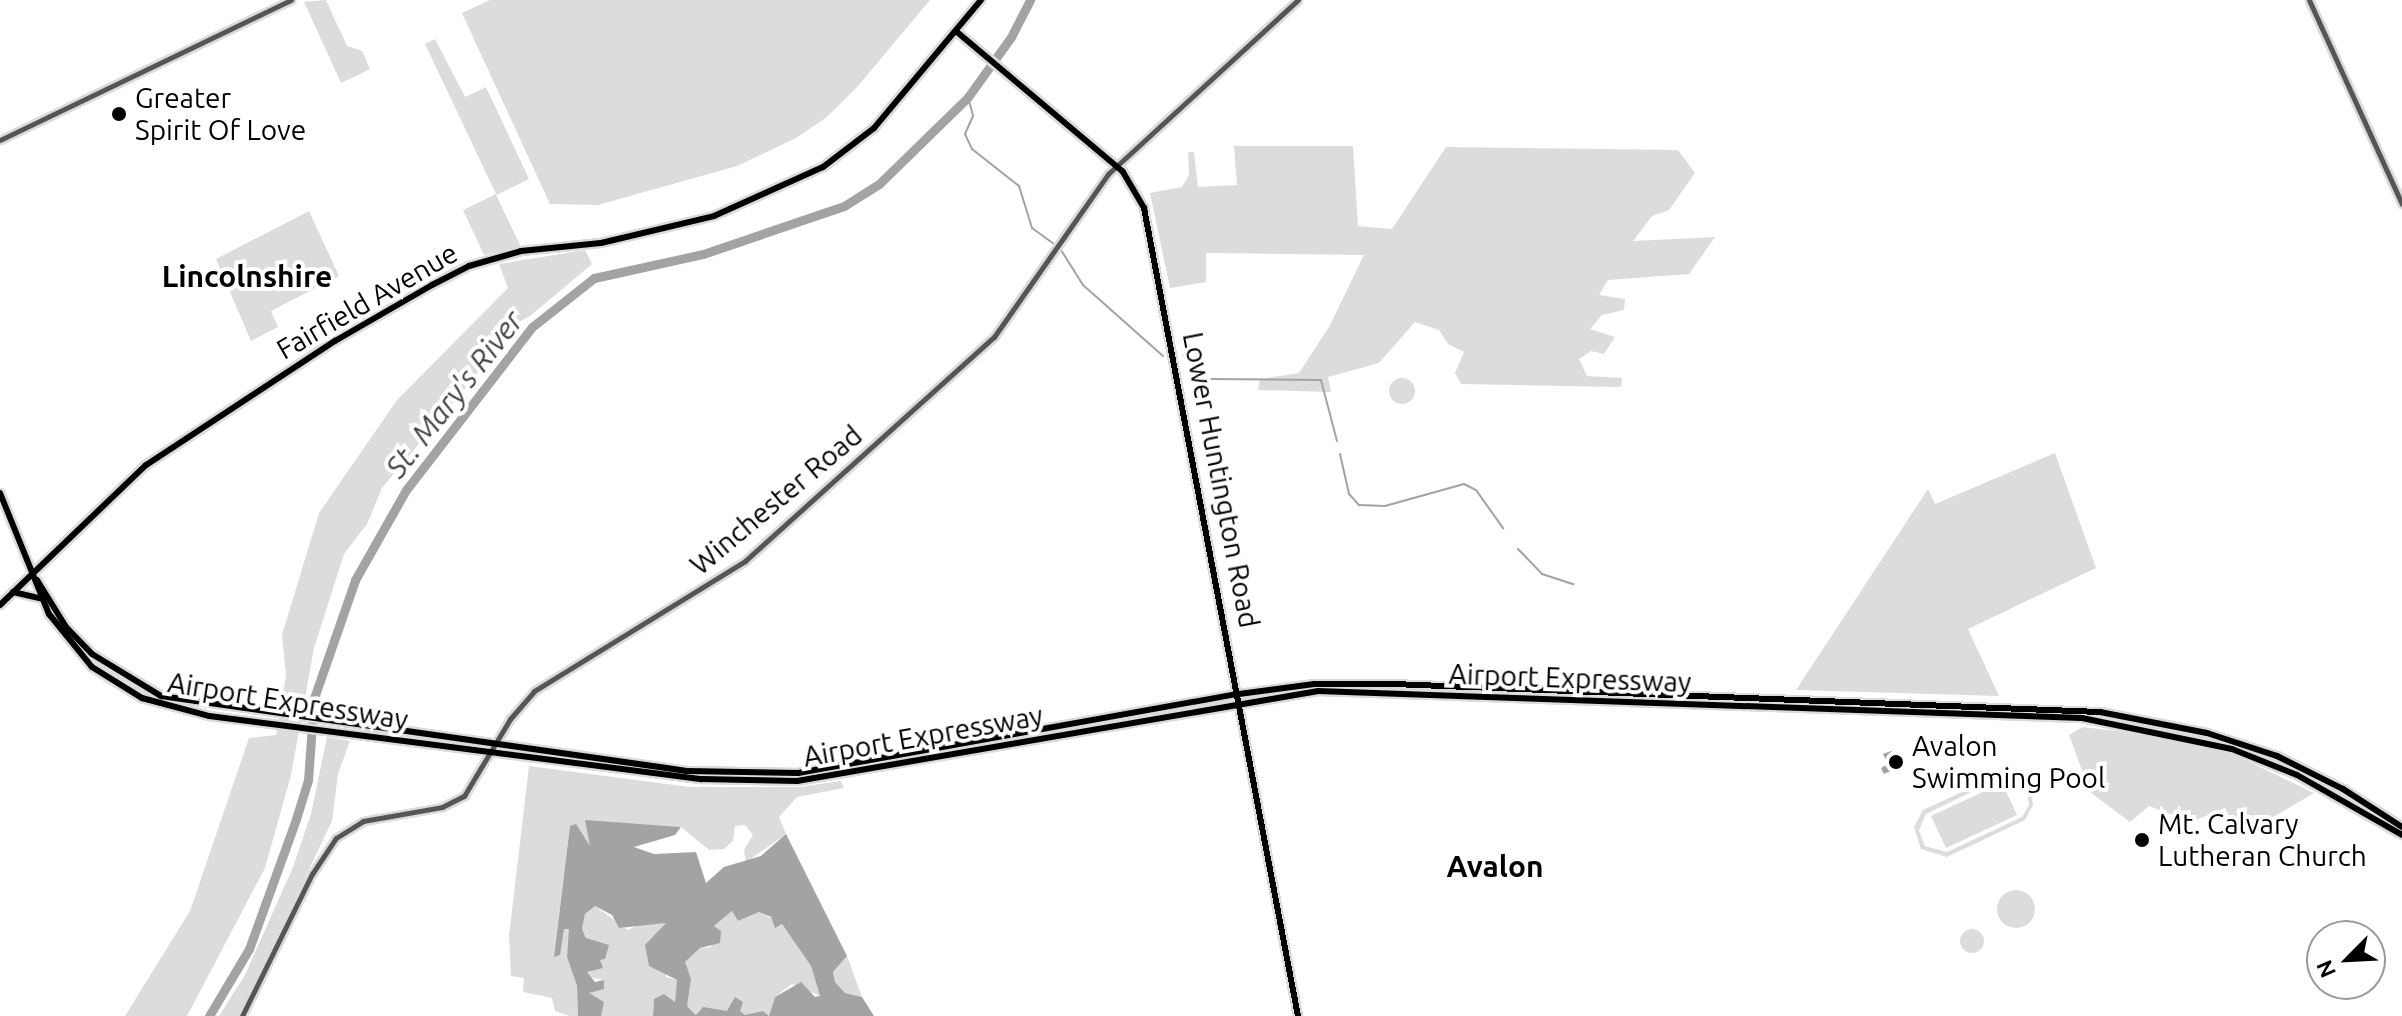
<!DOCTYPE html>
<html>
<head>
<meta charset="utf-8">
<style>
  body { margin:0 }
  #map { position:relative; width:2402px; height:1016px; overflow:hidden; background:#fff; font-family:Ubuntu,sans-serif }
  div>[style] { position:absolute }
  .green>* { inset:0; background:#dcdcdc }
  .round { border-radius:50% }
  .water>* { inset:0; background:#a3a3a3 }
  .stream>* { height:2px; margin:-1px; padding:0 1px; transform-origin:1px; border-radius:1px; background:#a3a3a3 }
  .river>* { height:9px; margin:-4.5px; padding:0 4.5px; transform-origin:4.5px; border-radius:4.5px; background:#a3a3a3 }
  .roads { filter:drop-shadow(2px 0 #dbdbdb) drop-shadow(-2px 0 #dbdbdb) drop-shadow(0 2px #dbdbdb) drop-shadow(0 -2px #dbdbdb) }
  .minor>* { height:5px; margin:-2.5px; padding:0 2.5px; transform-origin:2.5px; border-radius:2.5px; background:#555 }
  .major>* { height:6px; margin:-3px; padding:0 3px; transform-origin:3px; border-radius:3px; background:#000 }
  .dots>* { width:22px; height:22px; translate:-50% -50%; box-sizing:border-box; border:4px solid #fff; border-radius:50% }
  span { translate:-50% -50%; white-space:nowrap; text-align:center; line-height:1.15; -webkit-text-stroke:8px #fff; paint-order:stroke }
  .poi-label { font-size:28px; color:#000 }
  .left { translate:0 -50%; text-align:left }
  .street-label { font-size:28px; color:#000 }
  .neighbourhood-label { font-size:30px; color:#000; font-weight:700 }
  .water-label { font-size:30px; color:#444; font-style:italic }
  .north { position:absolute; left:2306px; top:920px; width:80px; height:80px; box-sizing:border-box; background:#fff; border:2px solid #999; border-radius:50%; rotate:246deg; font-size:22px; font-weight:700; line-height:32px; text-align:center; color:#000 }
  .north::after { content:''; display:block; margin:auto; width:28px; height:36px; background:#000; clip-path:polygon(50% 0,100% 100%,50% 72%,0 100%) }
</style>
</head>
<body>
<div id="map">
  <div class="green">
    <i style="clip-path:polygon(326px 0,347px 46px,362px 51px,370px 69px,341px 83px,304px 2px)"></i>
    <i style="clip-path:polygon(490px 0,930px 0,858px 86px,827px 117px,796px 138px,737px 166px,598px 205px,550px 204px,462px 13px)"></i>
    <i style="clip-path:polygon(435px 39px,465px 97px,486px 87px,529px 179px,496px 195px,521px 247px,484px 255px,463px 210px,496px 194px,425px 44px)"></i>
    <i style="clip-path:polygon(1234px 146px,1353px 146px,1358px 226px,1392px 229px,1446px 147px,1678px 150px,1695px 173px,1669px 210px,1652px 216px,1633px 241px,1715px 237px,1689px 274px,1608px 280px,1599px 295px,1625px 299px,1624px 310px,1602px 315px,1590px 329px,1615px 337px,1604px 354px,1591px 351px,1579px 359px,1587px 376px,1622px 378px,1621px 387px,1461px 384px,1455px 373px,1464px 352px,1448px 344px,1439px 330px,1415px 322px,1379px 363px,1328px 377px,1331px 392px,1258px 390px,1260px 379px,1299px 373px,1329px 327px,1364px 255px,1206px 253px,1206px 282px,1170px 288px,1150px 193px,1182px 187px,1189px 175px,1188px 152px,1194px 152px,1198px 187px,1237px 185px)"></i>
    <i style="clip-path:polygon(309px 211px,339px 276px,271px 311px,278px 327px,251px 341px,216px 259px)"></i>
    <i style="clip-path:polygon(585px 250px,592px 264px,530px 316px,507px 328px,474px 378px,382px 488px,367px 524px,344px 554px,314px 648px,291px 775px,265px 868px,187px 1016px,125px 1016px,190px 911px,249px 738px,276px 735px,286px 676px,282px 635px,319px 513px,397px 400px,508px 288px,499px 264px)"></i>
    <i class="round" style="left:1389px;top:378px;width:26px;height:26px"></i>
    <i style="clip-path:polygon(2055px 453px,2096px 568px,1968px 629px,1999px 696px,1796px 690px,1928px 489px,1935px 504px)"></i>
    <i style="clip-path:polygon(2083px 727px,2158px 736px,2237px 756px,2314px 793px,2239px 837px,2225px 808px,2191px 822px,2149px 806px,2130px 822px,2090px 792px,2069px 735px)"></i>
    <i style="clip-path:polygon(327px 737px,350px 741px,338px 774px,332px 821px,239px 1016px,219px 1016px,245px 975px,293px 867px,311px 814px)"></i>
    <i style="clip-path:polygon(529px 766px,690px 787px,799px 787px,841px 781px,844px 788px,797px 797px,779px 817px,786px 834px,746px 862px,744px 850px,753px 835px,745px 825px,735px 826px,733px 841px,724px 849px,709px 850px,681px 827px,586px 821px,591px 846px,586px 847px,576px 825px,570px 826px,554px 956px,564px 928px,570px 929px,567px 957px,577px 986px,578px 1015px,583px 1016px,570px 1016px,555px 1011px,552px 998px,523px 992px,524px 978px,511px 976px,509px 936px)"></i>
    <i style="clip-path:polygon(evenodd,2003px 773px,2020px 776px,2031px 789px,2033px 805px,2025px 820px,1947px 857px,1921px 849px,1914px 827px,1923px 810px,2003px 773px,2000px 778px,2014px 779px,2027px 791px,2029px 805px,2022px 817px,1947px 852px,1925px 846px,1919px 830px,1926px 814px,2000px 778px)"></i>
    <i style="clip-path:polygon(2002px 783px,2017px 815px,1946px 848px,1931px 816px)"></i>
    <i class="round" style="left:1997px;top:890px;width:38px;height:38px"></i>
    <i style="clip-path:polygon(595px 906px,628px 930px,640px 924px,666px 923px,666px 977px,677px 980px,675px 1002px,654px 999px,653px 1016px,601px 1016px,589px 993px,604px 980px,587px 977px,587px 971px,602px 968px,582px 929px,585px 914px)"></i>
    <i style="clip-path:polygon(732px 911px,738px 921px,759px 912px,782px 924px,811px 966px,820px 996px,792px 984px,775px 997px,769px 1016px,763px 1011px,745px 1016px,711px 1009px,697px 1015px,687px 1006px,684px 962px,700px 948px,711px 947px,714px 926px)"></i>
    <i class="round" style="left:1960px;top:929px;width:24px;height:24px"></i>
    <i style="clip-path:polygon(847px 956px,862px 997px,845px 993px,835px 982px,833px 972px)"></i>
  </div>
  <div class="water">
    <i style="clip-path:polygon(1891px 751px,1905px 764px,1884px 774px,1881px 768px,1888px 764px,1883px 754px)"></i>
    <i style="clip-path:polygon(evenodd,585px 820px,681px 827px,675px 835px,634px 847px,654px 854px,696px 852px,706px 883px,724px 867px,761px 856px,786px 834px,847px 956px,833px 972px,835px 982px,845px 993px,862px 997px,874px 1016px,653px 1016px,654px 999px,664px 994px,675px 1002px,677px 980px,649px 966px,645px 945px,666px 923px,619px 928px,612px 915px,595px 906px,585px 914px,582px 929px,586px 938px,609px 945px,605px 959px,600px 960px,603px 968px,587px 972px,595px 982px,604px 980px,604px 989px,589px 993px,604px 1002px,601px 1016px,578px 1016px,577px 986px,567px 957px,569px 929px,564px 929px,560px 955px,554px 957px,570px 826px,576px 824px,590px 846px,585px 820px,732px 911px,738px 921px,759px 912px,771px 917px,775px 928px,782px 924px,811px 966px,820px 996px,815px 997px,801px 982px,775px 997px,769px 1016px,763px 1011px,745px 1015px,740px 1011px,743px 1002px,735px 997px,727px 1011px,703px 1007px,696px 1015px,687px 1006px,691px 979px,685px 962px,700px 948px,720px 943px,721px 931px,714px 926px,732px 911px)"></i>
  </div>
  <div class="stream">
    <i style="left:968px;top:97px;width:20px;rotate:75deg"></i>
    <i style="left:973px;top:116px;width:20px;rotate:114deg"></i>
    <i style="left:965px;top:134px;width:17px;rotate:65deg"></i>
    <i style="left:972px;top:149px;width:60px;rotate:38.2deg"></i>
    <i style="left:1019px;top:186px;width:44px;rotate:72.8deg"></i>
    <i style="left:1032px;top:228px;width:26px;rotate:36deg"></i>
    <i style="left:1061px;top:250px;width:41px;rotate:57.8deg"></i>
    <i style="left:1083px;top:285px;width:107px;rotate:41.6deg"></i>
    <i style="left:1183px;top:355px;width:34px;rotate:45deg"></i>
    <i style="left:1207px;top:379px;width:114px;rotate:0.5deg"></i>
    <i style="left:1321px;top:380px;width:63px;rotate:75.3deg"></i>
    <i style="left:1340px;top:454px;width:41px;rotate:77.3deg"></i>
    <i style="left:1349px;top:494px;width:15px;rotate:48deg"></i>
    <i style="left:1359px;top:505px;width:26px;rotate:2deg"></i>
    <i style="left:1385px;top:506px;width:82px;rotate:-15.6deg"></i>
    <i style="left:1464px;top:484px;width:13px;rotate:27deg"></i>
    <i style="left:1476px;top:490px;width:47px;rotate:54.6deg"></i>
    <i style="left:1518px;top:549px;width:35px;rotate:46deg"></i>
    <i style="left:1542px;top:574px;width:33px;rotate:18deg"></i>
  </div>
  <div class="river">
    <i style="left:209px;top:1016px;width:78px;rotate:-59.2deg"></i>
    <i style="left:249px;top:949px;width:138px;rotate:-70.1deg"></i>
    <i style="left:296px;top:819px;width:41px;rotate:-72.9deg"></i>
    <i style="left:308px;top:780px;width:82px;rotate:-85.8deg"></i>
    <i style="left:314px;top:698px;width:125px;rotate:-70.8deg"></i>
    <i style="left:355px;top:580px;width:103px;rotate:-60.5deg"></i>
    <i style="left:406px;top:490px;width:206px;rotate:-52.3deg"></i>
    <i style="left:532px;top:327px;width:79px;rotate:-38.3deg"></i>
    <i style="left:594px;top:278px;width:112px;rotate:-12.4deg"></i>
    <i style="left:703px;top:254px;width:149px;rotate:-18.8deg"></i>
    <i style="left:844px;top:206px;width:41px;rotate:-32.2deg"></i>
    <i style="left:879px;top:184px;width:124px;rotate:-44.3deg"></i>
    <i style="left:968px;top:97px;width:74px;rotate:-54.4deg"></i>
    <i style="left:1011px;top:37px;width:42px;rotate:-62.8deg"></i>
  </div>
  <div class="roads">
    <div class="minor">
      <i style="left:2309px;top:0;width:224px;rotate:65.5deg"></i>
      <i style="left:0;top:140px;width:323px;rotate:-25.7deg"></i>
      <i style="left:242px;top:1016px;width:158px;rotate:-63.8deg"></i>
      <i style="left:312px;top:874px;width:43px;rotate:-56.3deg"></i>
      <i style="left:336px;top:838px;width:32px;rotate:-32deg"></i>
      <i style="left:363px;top:821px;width:80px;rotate:-10deg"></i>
      <i style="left:442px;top:807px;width:25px;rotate:-27deg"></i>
      <i style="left:464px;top:796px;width:90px;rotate:-59.1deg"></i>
      <i style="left:510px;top:719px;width:37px;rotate:-49deg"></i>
      <i style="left:534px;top:691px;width:248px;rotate:-31.6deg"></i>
      <i style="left:745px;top:561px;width:335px;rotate:-42deg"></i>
      <i style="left:994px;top:337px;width:199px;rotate:-55deg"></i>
      <i style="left:1108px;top:174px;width:258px;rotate:-42.5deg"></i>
    </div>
    <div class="major">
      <i style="left:957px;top:32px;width:217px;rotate:40.1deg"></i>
      <i style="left:1123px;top:172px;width:42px;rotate:59.7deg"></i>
      <i style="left:1144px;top:208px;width:823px;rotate:79.21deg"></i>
      <i style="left:0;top:493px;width:131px;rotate:68deg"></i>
      <i style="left:49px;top:614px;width:68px;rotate:50.9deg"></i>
      <i style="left:92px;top:667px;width:59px;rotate:31.8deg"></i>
      <i style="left:142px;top:698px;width:69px;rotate:15deg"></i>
      <i style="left:209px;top:716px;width:497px;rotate:7.3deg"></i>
      <i style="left:702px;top:779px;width:95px;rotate:1.2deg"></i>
      <i style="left:797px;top:781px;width:529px;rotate:-9.8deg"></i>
      <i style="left:1318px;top:691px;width:764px;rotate:2.02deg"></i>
      <i style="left:2082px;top:718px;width:153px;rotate:11.7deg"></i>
      <i style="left:2232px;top:749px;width:70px;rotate:21.8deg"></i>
      <i style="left:2297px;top:775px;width:121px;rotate:29.7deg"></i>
      <i style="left:37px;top:580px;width:55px;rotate:58.3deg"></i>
      <i style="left:66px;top:627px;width:37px;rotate:46deg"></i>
      <i style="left:92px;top:654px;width:81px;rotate:31.3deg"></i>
      <i style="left:161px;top:696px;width:531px;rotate:8.11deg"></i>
      <i style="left:687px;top:771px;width:111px;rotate:1deg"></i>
      <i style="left:798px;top:773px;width:448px;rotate:-10.2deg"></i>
      <i style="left:1239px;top:694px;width:76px;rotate:-7.6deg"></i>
      <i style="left:1314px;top:684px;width:79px"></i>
      <i style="left:1393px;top:684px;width:708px;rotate:2.27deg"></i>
      <i style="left:2100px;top:712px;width:109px;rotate:11.1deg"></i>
      <i style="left:2207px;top:733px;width:74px;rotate:18.2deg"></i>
      <i style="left:2277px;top:756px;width:74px;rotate:26.6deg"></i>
      <i style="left:2343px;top:789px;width:70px;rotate:32.8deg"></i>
      <i style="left:13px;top:592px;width:28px;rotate:13deg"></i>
      <i style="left:0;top:605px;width:202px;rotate:-43.8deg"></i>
      <i style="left:146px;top:465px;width:226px;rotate:-33.3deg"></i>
      <i style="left:335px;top:341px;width:112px;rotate:-30deg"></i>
      <i style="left:432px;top:285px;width:42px;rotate:-27.2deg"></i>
      <i style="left:469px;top:266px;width:54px;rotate:-16.1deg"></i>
      <i style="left:521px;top:251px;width:80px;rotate:-5.7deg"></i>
      <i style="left:601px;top:243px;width:116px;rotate:-13.4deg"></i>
      <i style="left:714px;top:216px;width:120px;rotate:-24.2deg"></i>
      <i style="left:823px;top:167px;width:64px;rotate:-37.4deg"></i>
      <i style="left:874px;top:128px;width:167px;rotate:-50.1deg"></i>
    </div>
  </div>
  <div class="dots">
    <i style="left:119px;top:114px;background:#000"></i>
    <i style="left:1896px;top:762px;background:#000"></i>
    <i style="left:2142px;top:840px;background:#000"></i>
  </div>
  <div class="poi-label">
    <span class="left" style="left:135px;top:114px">Greater<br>Spirit Of Love</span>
    <span class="left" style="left:1912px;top:762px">Avalon<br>Swimming Pool</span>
    <span class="left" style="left:2158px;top:840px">Mt. Calvary<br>Lutheran Church</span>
  </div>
  <div class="street-label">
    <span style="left:367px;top:301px;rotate:-30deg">Fairfield Avenue</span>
    <span style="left:1221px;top:480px;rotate:79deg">Lower Huntington Road</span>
    <span style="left:776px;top:500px;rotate:-40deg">Winchester Road</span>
    <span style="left:1570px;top:678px;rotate:2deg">Airport Expressway</span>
    <span style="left:288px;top:701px;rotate:9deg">Airport Expressway</span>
    <span style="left:923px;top:736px;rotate:-10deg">Airport Expressway</span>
  </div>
  <div class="neighbourhood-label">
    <span style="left:247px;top:276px">Lincolnshire</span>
    <span style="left:1495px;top:866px">Avalon</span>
  </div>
  <div class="water-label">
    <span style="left:454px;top:394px;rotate:-52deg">St. Mary's River</span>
  </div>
  <div class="north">N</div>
</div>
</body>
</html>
